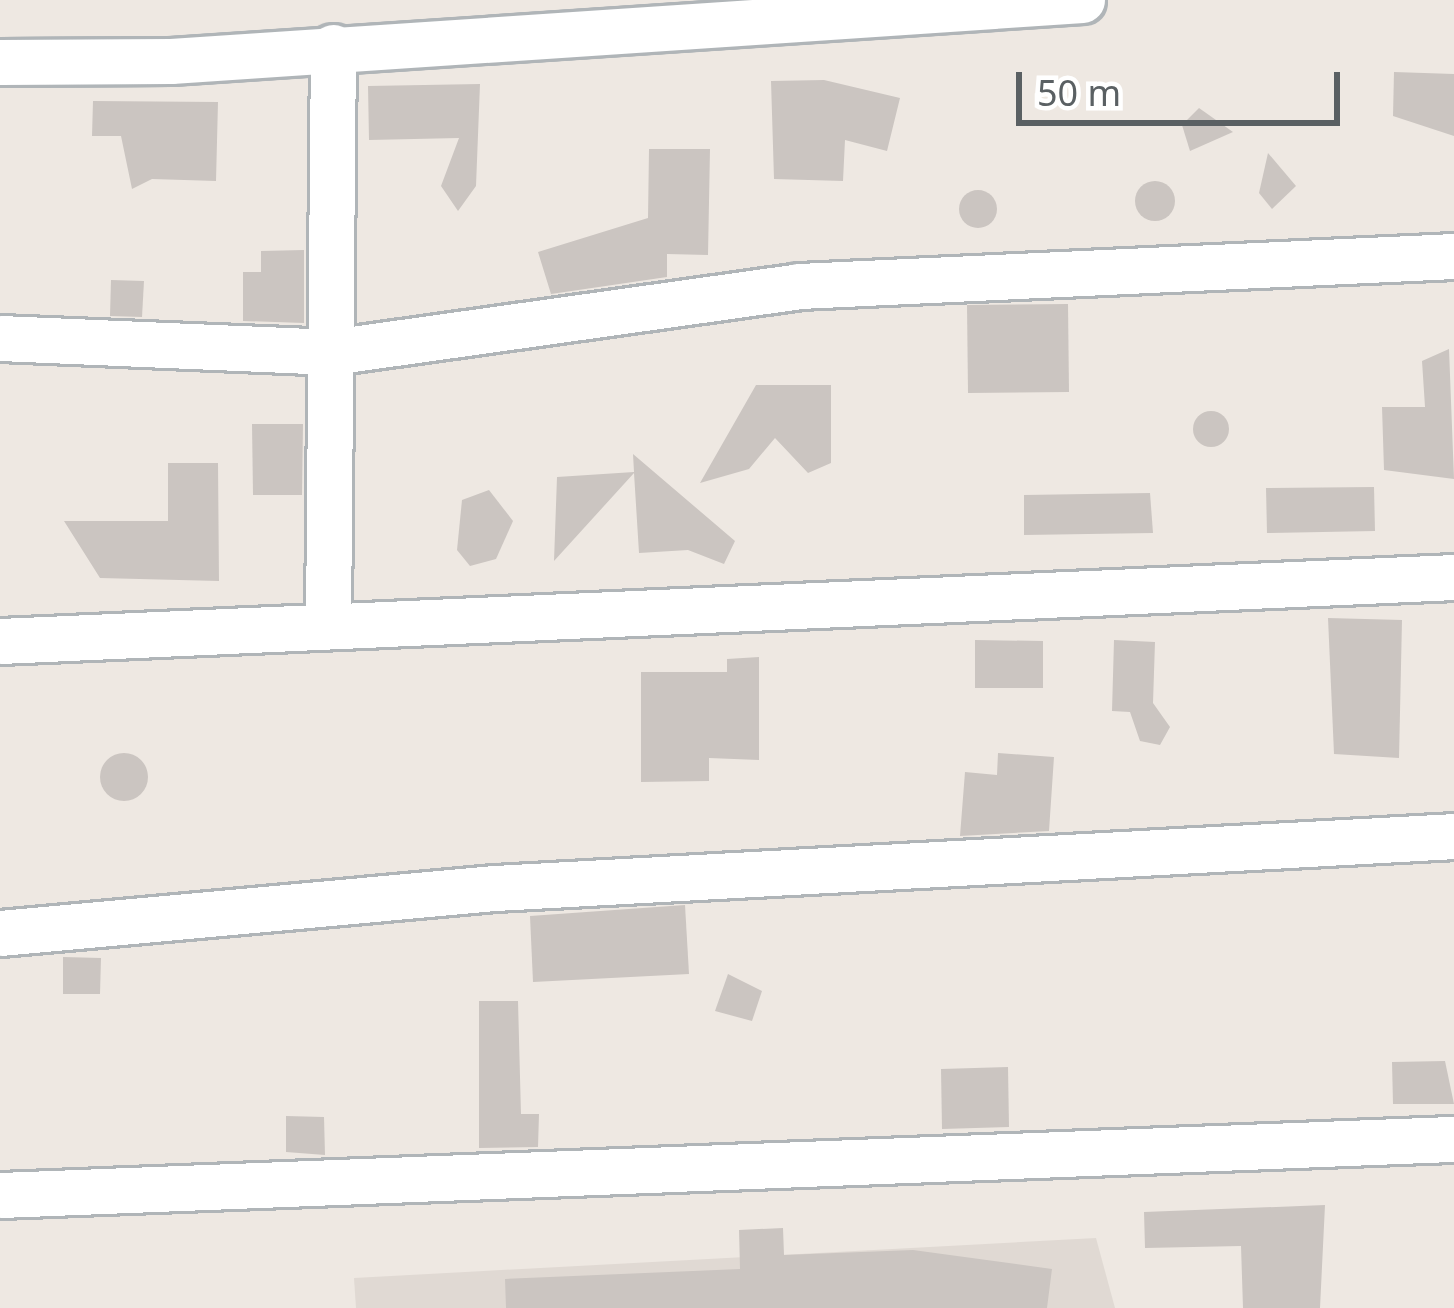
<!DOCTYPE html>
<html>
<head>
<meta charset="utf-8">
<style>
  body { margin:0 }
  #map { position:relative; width:1454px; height:1308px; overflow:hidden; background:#eee8e2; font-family:"Noto Sans",sans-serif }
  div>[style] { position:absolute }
  .education>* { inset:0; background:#e0d9d3 }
  .building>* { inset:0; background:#cbc5c1 }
  .round { border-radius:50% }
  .roads { filter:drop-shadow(3px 0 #b0b5b8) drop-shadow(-3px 0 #b0b5b8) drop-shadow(0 3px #b0b5b8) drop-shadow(0 -3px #b0b5b8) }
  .minor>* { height:45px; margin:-22.5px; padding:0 22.5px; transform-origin:22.5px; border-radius:22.5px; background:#fff }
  span { translate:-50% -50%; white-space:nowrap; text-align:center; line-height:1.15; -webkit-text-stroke:9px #fff; paint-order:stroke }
  .scale { position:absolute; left:1016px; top:72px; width:324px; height:54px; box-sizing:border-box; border:6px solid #5a6063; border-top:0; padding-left:15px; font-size:36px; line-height:42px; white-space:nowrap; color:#5a6063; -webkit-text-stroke:9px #fff; paint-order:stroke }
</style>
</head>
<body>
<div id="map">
  <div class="education">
    <i style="clip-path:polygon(1096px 1238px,1115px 1308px,356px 1308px,354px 1278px)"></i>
  </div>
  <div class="building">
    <i style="clip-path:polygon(1394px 72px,1454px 74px,1454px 136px,1393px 116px)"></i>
    <i style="clip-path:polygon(824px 80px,900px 98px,887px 151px,845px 140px,843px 181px,774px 179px,771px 81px)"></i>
    <i style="clip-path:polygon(480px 84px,476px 186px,458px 211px,441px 186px,459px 138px,369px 140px,368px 86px)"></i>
    <i style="clip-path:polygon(93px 101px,218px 102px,216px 181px,152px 179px,132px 189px,121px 136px,92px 136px)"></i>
    <i style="clip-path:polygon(1199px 108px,1233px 132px,1190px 151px,1182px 125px)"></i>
    <i style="clip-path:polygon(649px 149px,710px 149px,708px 255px,667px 254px,667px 277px,551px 294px,538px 252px,648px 218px)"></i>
    <i style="clip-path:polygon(1268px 153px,1296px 186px,1272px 209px,1259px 193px)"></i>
    <i class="round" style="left:1135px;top:181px;width:40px;height:40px"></i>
    <i class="round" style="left:959px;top:190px;width:38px;height:38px"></i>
    <i style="clip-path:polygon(304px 250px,304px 323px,243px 321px,243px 272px,261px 272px,261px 251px)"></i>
    <i style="clip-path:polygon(111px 280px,144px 281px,142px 317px,110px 316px)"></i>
    <i style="clip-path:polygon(1068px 304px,1069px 392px,968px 393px,967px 305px)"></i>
    <i style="clip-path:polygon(1449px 349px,1454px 479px,1384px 470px,1382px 407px,1425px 407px,1422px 361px)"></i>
    <i style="clip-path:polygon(756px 385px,831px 385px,831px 463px,808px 473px,775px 438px,749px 469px,700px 483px)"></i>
    <i class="round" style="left:1193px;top:411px;width:36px;height:36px"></i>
    <i style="clip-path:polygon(252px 424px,303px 424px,302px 495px,253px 495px)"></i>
    <i style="clip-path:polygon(633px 454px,735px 541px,724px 564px,688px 550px,639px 553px,634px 473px,554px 561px,557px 477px,634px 472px)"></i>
    <i style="clip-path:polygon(168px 463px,218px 463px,219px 581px,100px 578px,64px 521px,168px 521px)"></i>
    <i style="clip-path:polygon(1374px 487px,1375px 531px,1267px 533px,1266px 488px)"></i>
    <i style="clip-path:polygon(489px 490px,513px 521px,496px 559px,470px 566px,457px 550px,462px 500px)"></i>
    <i style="clip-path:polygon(1150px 493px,1153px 533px,1024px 535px,1024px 495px)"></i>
    <i style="clip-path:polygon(1328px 618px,1402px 620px,1399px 758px,1334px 754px)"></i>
    <i style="clip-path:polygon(975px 640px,1043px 641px,1043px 688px,975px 688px)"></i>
    <i style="clip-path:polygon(1114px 640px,1155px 642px,1153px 703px,1170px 727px,1160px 745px,1140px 741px,1130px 712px,1112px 711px)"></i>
    <i style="clip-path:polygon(759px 657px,759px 760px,709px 758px,709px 781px,641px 782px,641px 672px,727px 672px,727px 659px)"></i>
    <i style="clip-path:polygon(998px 753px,1054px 757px,1049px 831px,960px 836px,965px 772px,997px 775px)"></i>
    <i class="round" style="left:100px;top:753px;width:48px;height:48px"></i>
    <i style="clip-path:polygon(685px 905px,689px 974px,533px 982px,530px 916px)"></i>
    <i style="clip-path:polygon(63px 957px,101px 958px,100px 994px,63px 994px)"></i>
    <i style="clip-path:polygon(728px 974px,762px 991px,752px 1021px,715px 1011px)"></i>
    <i style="clip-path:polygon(479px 1001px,518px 1001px,521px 1114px,539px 1114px,538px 1147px,479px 1148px)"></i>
    <i style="clip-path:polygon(1445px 1061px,1454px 1104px,1393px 1104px,1392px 1062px)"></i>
    <i style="clip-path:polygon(1008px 1067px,1009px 1127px,942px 1129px,941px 1069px)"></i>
    <i style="clip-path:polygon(286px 1116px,324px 1117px,325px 1155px,286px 1152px)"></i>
    <i style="clip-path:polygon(1325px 1205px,1320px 1308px,1243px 1308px,1241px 1246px,1145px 1248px,1144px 1212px)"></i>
    <i style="clip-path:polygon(783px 1228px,784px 1255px,913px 1250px,1052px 1269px,1047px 1308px,506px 1308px,505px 1279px,740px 1269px,739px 1230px)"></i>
  </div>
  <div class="roads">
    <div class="minor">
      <i style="left:0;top:62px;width:171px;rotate:-0.3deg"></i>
      <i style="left:171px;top:61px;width:913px;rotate:-3.83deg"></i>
      <i style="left:0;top:338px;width:331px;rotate:2.4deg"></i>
      <i style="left:331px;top:352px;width:473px;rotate:-8deg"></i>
      <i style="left:799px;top:286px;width:656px;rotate:-2.62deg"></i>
      <i style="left:328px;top:626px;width:579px;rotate:-89.51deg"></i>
      <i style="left:0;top:641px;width:1455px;rotate:-2.52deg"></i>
      <i style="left:0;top:933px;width:497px;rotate:-5.2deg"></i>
      <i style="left:495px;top:888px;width:960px;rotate:-3.1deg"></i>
      <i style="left:0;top:1195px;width:1455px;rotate:-2.21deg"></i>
    </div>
  </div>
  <div class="scale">50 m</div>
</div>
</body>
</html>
